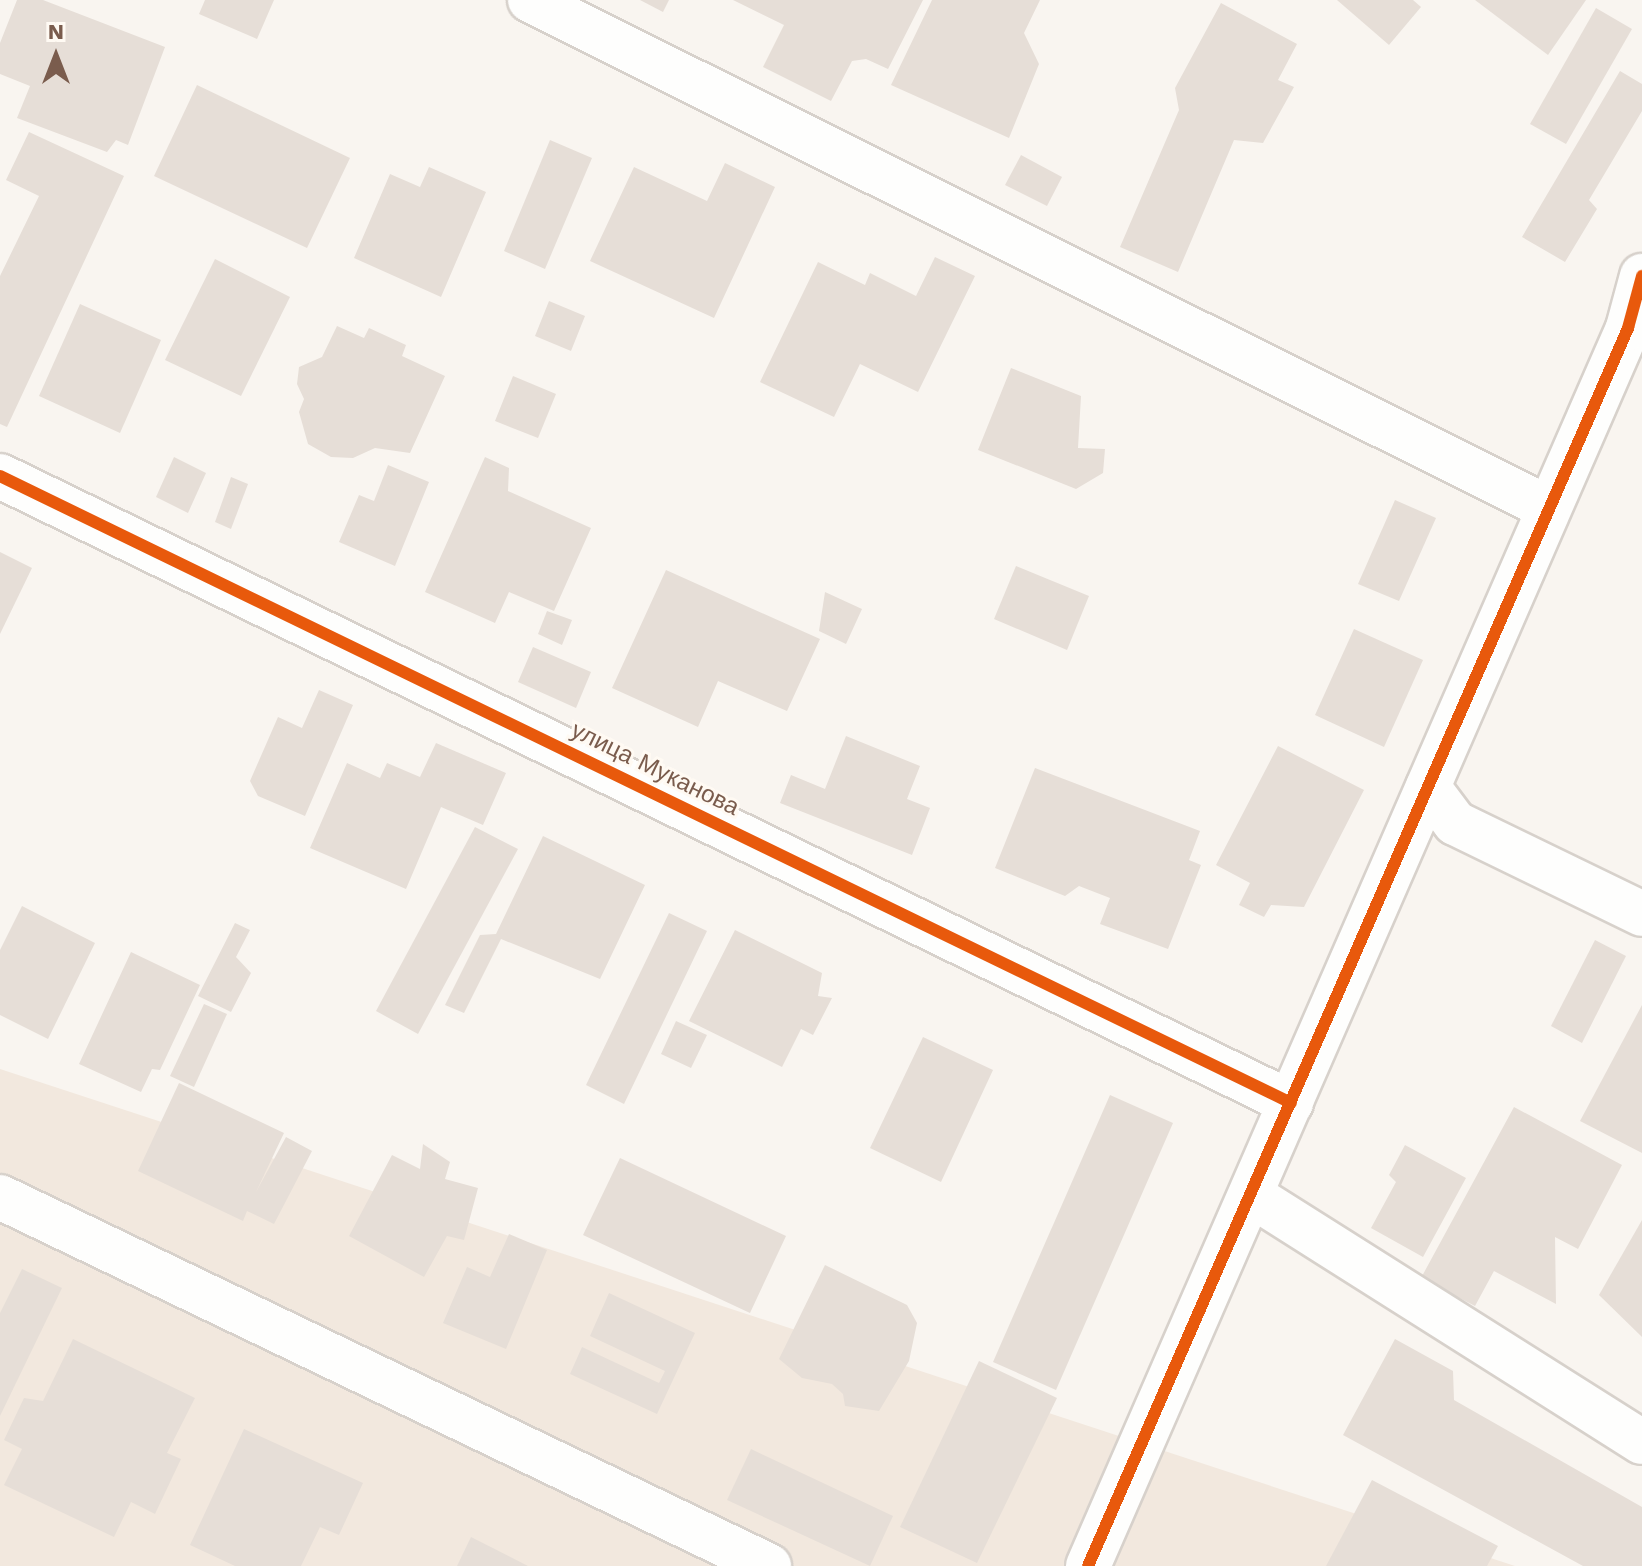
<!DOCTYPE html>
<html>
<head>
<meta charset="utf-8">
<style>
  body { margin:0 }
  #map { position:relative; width:1642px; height:1566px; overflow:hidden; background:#f9f5f0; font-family:"Work Sans",sans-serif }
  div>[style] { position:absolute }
  .residential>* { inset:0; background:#f2e8de }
  .building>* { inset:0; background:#e6ded7 }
  .roads { filter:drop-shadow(2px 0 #d7d1cb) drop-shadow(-2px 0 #d7d1cb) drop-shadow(0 2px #d7d1cb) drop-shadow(0 -2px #d7d1cb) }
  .minor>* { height:44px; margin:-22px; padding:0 22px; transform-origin:22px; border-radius:22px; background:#fefefd }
  .tertiary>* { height:44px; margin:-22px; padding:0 22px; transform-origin:22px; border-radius:22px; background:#fefefd }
  .cycleway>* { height:12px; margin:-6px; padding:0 6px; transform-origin:6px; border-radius:6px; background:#e8590c }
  span { translate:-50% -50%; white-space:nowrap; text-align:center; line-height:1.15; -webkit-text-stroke:6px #fffaf3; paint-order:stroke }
  .street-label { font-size:24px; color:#7a5c4d }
  .north { position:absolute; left:16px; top:16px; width:80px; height:80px; -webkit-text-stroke:6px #fffaf3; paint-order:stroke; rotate:0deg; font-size:22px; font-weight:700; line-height:32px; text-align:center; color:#7a5c4d }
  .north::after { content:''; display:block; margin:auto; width:28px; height:36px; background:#7a5c4d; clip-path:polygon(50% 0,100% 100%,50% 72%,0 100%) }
</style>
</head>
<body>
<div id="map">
  <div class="residential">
    <i style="clip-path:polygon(0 1069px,1515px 1566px,0 1566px)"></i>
  </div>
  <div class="building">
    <i style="clip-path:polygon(17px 0,43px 0,165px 47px,128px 145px,116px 140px,107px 152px,17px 118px,30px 86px,0 74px,0 43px)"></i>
    <i style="clip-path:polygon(205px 0,274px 0,257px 39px,199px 14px)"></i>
    <i style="clip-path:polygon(640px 0,669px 0,663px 12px)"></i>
    <i style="clip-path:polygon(733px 0,923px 0,888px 69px,866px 59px,852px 61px,831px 101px,763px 67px,784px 25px)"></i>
    <i style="clip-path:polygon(932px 0,1040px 0,1024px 33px,1039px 64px,1009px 138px,891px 85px)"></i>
    <i style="clip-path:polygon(1337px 0,1413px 0,1421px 7px,1389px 45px)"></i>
    <i style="clip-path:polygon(1475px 0,1586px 0,1548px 55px)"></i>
    <i style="clip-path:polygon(1221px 3px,1297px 44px,1278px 80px,1294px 87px,1263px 143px,1234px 140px,1178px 272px,1120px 247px,1179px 110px,1175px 88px)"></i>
    <i style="clip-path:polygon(1596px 8px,1632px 29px,1566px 144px,1530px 124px)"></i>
    <i style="clip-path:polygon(1620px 71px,1642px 84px,1642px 111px,1589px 200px,1597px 209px,1565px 262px,1522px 237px)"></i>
    <i style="clip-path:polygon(197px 85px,350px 158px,307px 248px,154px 176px)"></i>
    <i style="clip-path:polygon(29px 132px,124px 176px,7px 427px,0 424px,0 276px,39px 196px,6px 180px)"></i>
    <i style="clip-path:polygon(550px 140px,592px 158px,545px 269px,504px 251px)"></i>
    <i style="clip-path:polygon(1021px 155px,1062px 177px,1047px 206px,1005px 185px)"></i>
    <i style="clip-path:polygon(725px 163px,775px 187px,714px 318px,590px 261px,634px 167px,707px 201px)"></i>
    <i style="clip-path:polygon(429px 167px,486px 192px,441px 297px,354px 258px,390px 174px,420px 187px)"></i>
    <i style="clip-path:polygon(935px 257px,975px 276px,918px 392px,860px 364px,834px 417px,760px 382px,818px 262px,865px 285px,870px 273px,916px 296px)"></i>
    <i style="clip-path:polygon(215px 259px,290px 297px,241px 396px,165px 360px)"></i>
    <i style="clip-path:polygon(549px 301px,585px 316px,571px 351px,535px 336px)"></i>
    <i style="clip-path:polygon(80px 304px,161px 340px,120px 433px,39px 396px)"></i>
    <i style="clip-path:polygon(337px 326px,364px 338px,369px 328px,406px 345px,402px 356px,445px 376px,410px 453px,375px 448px,353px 458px,331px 457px,308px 444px,299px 412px,304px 399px,297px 384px,299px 367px,322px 357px)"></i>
    <i style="clip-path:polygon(1011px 368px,1081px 396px,1078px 448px,1105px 449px,1103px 473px,1076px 489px,978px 450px)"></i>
    <i style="clip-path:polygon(513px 376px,556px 394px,538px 438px,495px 421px)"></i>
    <i style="clip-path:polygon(174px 457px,206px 473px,188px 513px,156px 497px)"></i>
    <i style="clip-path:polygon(485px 457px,509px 468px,508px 491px,591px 528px,554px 611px,509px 592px,495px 623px,425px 592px)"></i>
    <i style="clip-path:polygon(388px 465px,429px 482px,395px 566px,339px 542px,359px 495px,374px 501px)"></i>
    <i style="clip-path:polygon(231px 477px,248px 484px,231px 529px,215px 522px)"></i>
    <i style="clip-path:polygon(1395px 500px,1436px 518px,1399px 601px,1358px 584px)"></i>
    <i style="clip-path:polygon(0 552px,32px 568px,0 634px)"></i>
    <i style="clip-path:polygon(1016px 566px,1089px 596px,1067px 650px,994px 619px)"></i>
    <i style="clip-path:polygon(666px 570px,820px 639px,787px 711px,718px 681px,698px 727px,612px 688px)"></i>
    <i style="clip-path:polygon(825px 592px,862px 609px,846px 644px,819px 631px)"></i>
    <i style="clip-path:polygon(547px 611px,572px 620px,562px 645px,538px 634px)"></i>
    <i style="clip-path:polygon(1354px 629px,1423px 660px,1384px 747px,1315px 715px)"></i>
    <i style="clip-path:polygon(533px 647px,591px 672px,576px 708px,518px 682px)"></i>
    <i style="clip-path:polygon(319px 690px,353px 705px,305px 816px,258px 796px,250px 781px,278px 717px,302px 728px)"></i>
    <i style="clip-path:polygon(846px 736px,920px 766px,907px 799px,930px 808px,912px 855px,780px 803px,791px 775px,825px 789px)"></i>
    <i style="clip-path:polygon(436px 743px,506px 773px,483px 825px,441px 807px,406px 889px,310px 848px,347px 763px,380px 778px,387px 763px,420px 777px)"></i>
    <i style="clip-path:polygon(1278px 746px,1364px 790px,1304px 907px,1271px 905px,1264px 917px,1239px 905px,1250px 883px,1216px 865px)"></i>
    <i style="clip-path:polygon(1035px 768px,1200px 831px,1189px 860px,1201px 865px,1168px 949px,1100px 924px,1110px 898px,1079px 886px,1065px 896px,995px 868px)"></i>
    <i style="clip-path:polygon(475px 827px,518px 849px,418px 1034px,376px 1011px)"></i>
    <i style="clip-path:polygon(543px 836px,645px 885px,600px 979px,501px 939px,464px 1013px,445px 1005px,480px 935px,496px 934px)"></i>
    <i style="clip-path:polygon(22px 906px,95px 943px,48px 1039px,0 1015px,0 950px)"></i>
    <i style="clip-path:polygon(669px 913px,707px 931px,624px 1104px,586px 1085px)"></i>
    <i style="clip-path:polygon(235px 923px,250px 930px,236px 957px,251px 973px,231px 1012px,198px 996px)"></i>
    <i style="clip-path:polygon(735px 930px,822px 973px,818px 996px,832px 998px,813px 1035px,801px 1029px,782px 1067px,689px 1021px)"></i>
    <i style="clip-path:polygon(1595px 940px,1626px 956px,1582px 1043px,1551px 1026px)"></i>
    <i style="clip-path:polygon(131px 952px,200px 985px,160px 1070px,152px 1069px,141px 1092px,79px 1064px)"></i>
    <i style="clip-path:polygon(204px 1004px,227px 1014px,194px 1087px,170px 1076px)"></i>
    <i style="clip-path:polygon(1642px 1005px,1642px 1153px,1580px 1121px)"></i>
    <i style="clip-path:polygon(676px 1021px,707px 1035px,691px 1068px,661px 1054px)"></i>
    <i style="clip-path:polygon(923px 1037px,993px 1070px,941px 1182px,870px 1148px)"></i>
    <i style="clip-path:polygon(179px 1083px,284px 1133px,256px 1192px,286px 1137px,312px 1151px,274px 1224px,247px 1211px,243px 1221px,138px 1171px)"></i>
    <i style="clip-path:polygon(1110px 1095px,1173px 1123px,1056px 1390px,993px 1362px)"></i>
    <i style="clip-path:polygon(1514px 1107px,1622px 1165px,1578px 1249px,1555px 1237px,1556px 1304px,1494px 1271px,1475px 1306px,1421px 1278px)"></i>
    <i style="clip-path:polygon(423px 1144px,450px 1162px,445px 1179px,478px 1188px,464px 1240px,447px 1236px,424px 1277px,349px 1236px,392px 1155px,420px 1169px)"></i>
    <i style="clip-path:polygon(1405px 1145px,1466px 1178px,1423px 1257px,1371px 1228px,1396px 1182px,1389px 1175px)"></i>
    <i style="clip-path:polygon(620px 1158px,786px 1236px,750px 1313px,583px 1235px)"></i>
    <i style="clip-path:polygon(1642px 1220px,1642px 1337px,1599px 1295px)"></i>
    <i style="clip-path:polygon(509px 1234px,547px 1250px,506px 1349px,443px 1323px,467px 1267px,490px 1277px)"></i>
    <i style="clip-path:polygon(825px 1265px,907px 1305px,917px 1323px,909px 1361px,879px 1411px,845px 1406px,843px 1394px,832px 1384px,802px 1378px,779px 1359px)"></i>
    <i style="clip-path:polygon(22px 1269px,62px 1288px,0 1416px,0 1313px)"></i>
    <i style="clip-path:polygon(609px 1293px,695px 1333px,657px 1414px,570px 1374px,582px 1347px,659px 1383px,665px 1371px,590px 1336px)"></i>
    <i style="clip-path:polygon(73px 1339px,195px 1398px,167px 1453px,181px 1459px,155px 1514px,131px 1502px,114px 1537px,4px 1485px,22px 1449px,4px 1440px,24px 1398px,43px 1401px)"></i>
    <i style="clip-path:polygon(1395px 1339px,1453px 1371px,1454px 1400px,1642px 1507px,1642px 1566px,1583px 1566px,1343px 1435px)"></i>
    <i style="clip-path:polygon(979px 1361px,1057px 1398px,977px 1563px,900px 1527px)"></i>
    <i style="clip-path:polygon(244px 1429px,363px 1483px,339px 1535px,320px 1527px,301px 1566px,235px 1566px,190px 1545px)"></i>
    <i style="clip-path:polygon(751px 1449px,893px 1516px,870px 1566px,727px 1500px)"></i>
    <i style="clip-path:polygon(1372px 1480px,1498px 1546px,1487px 1566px,1326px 1566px)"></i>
    <i style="clip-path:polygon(471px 1537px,528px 1566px,457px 1566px)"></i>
  </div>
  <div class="roads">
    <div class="minor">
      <i style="left:530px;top:0;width:1135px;rotate:26.52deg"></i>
      <i style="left:0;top:476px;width:1435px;rotate:25.9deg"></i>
      <i style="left:1428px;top:787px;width:45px;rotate:53.1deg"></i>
      <i style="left:1455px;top:823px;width:208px;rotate:25.9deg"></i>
      <i style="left:1251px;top:1195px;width:462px;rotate:32.3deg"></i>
      <i style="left:0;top:1197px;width:853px;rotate:25.63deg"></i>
    </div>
    <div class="tertiary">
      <i style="left:1088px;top:1566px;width:1351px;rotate:-66.43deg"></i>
      <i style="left:1628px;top:328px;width:54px;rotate:-74.9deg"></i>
    </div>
  </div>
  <div class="cycleway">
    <i style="left:0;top:476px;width:1435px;rotate:25.9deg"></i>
    <i style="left:1088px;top:1566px;width:1351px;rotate:-66.43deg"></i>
    <i style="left:1628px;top:328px;width:54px;rotate:-74.9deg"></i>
  </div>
  <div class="street-label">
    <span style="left:655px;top:769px;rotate:26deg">улица Муканова</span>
  </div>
  <div class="north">N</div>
</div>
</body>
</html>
